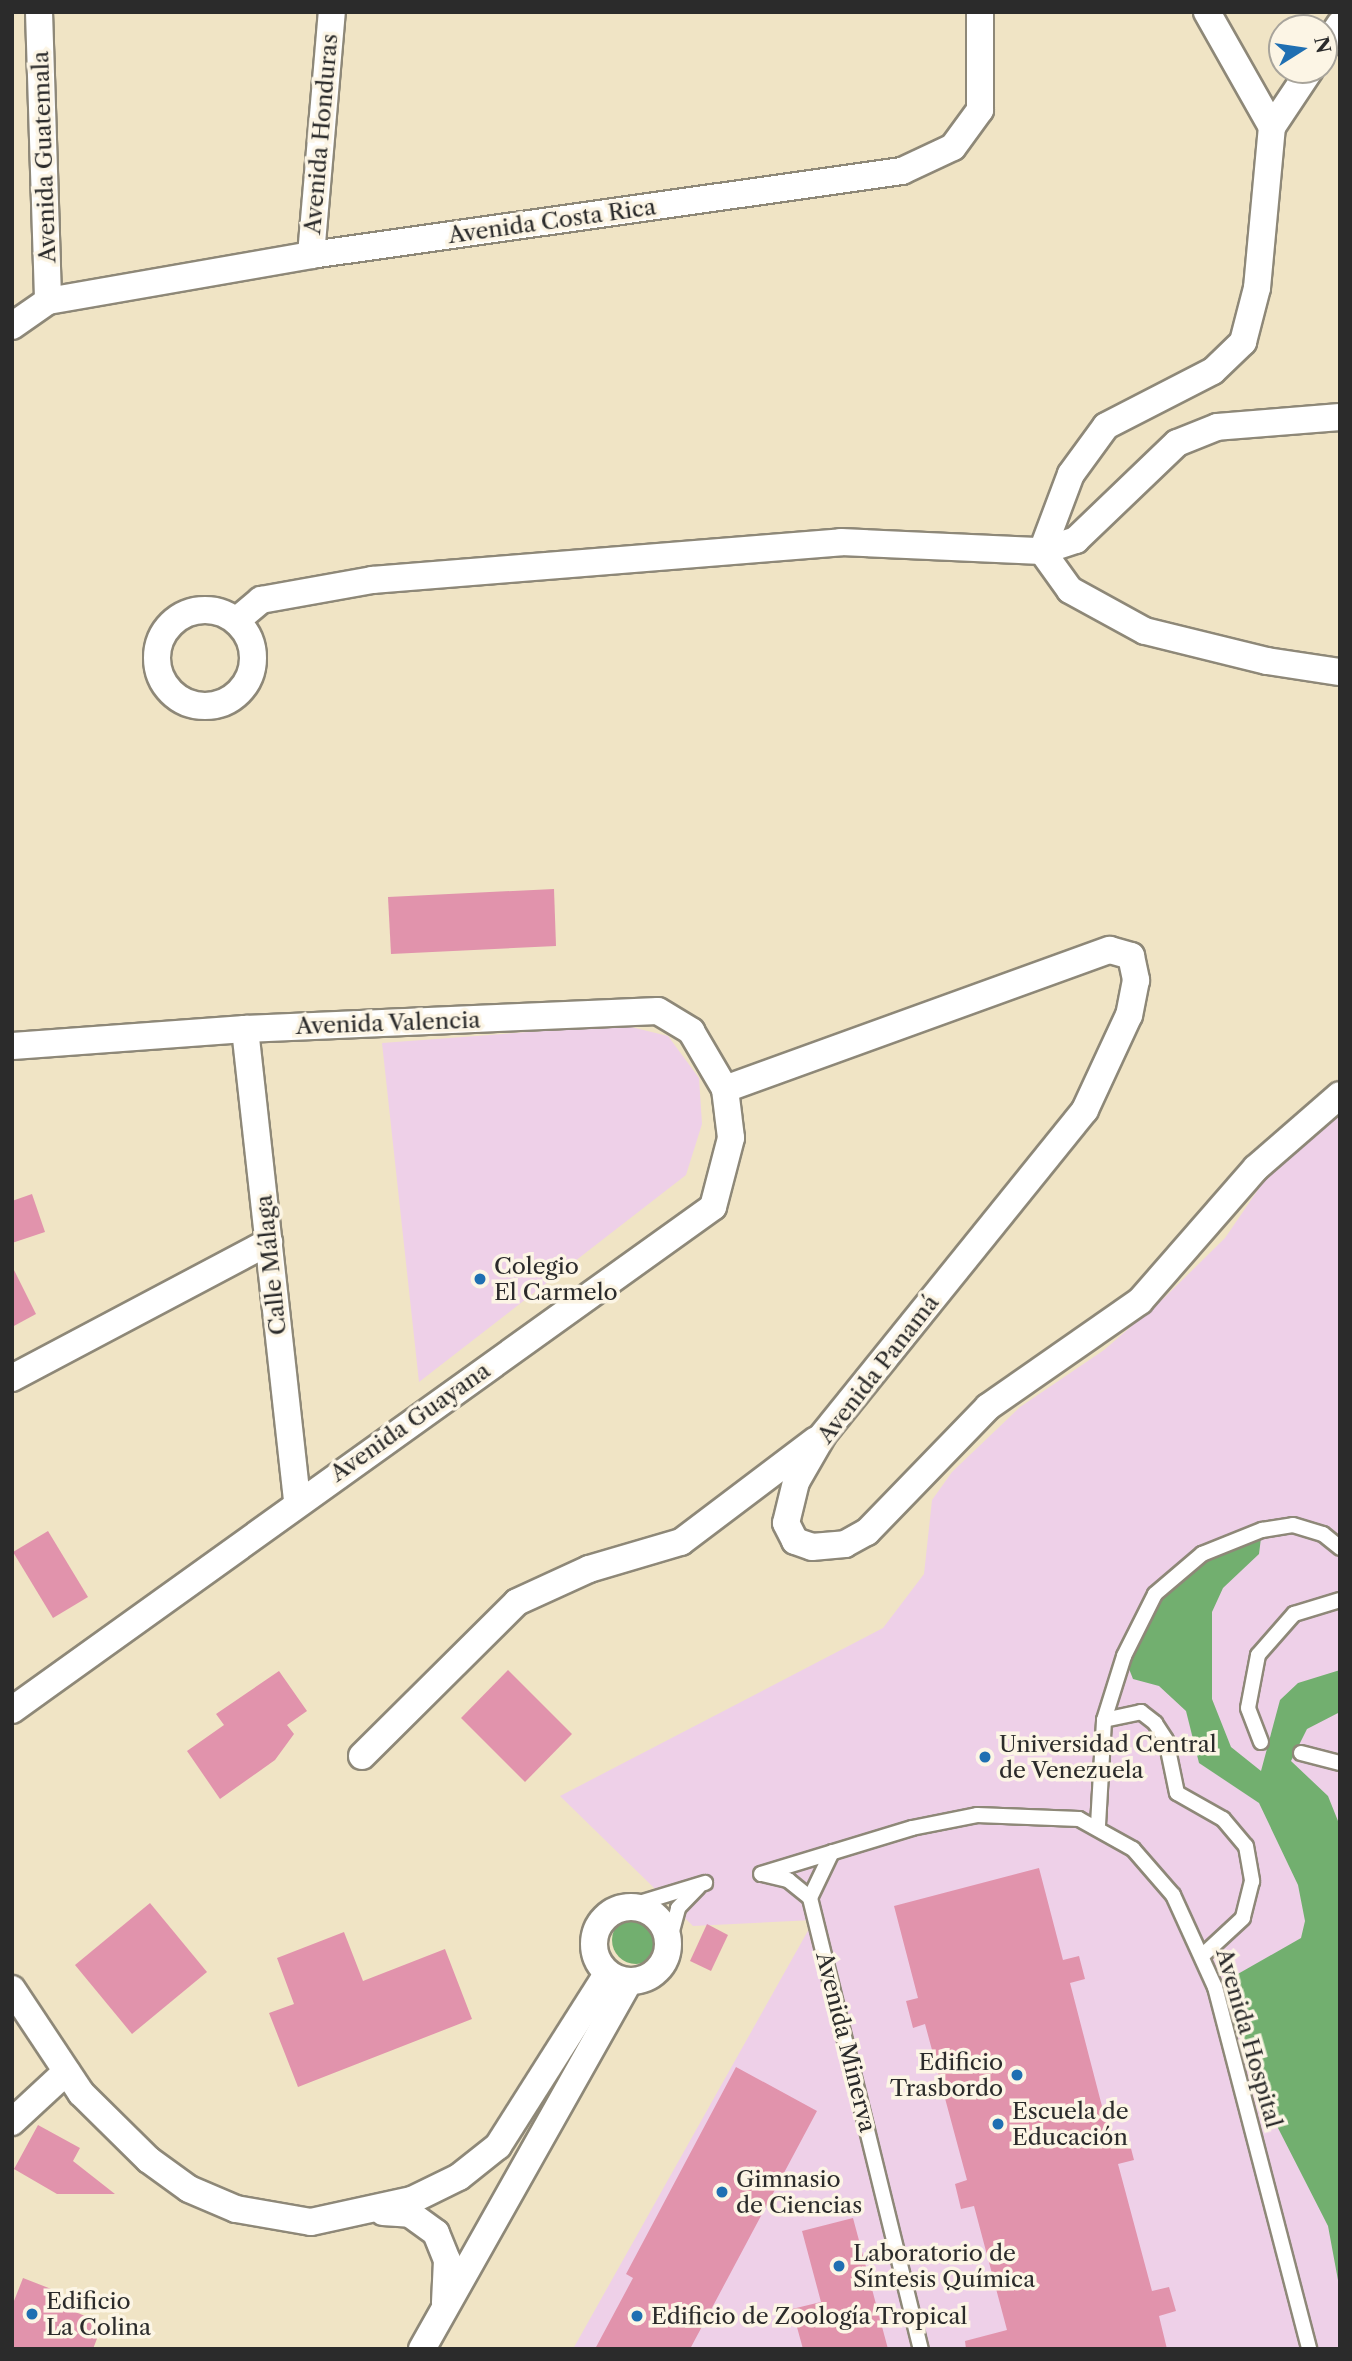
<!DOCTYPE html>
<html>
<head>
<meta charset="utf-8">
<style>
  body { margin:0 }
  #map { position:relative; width:1352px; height:2361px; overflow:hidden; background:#f0e4c5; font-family:"Libre Caslon Text",serif }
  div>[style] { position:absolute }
  .built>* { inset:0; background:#eed0e8 }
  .forest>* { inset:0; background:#72af6f }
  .round { border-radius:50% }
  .building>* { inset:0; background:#e193ac }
  .roads { filter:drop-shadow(2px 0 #8e8878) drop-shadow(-2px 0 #8e8878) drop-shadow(0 2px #8e8878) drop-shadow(0 -2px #8e8878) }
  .service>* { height:14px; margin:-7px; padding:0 7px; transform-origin:7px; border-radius:7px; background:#fff }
  .minor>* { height:26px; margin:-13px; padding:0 13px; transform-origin:13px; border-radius:13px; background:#fff }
  .minor>.ring { margin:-13px; padding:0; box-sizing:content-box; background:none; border:26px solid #fff; border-radius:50% }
  .dots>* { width:19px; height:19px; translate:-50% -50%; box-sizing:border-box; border:4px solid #fcf5e5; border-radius:50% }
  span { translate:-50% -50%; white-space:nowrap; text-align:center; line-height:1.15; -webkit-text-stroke:7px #fcf5e5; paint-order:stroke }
  .street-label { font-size:23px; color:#2b2b2b }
  .poi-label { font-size:23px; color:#2b2b2b }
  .left { translate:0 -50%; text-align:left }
  .right { translate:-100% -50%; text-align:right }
  .frame { position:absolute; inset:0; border:14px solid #2b2b2b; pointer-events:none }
  .north { position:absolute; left:1268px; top:14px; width:70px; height:70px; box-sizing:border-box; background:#fcf5e5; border:2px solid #a8a49b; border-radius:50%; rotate:78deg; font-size:19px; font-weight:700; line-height:28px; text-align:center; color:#2b2b2b }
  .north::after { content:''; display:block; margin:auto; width:24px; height:32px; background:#1f6fb2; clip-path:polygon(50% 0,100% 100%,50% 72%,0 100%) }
</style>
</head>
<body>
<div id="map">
  <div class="built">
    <i style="clip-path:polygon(623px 1025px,668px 1036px,699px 1078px,702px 1124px,686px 1175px,419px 1382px,382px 1043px)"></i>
    <i style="clip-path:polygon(1340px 1106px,1340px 2349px,573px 2349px,814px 1920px,693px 1926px,560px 1796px,883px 1628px,924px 1574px,932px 1500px,952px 1472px,1020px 1407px,1104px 1350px,1164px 1298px,1225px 1238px,1279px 1159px)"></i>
  </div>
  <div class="forest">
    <i style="clip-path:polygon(1262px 1530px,1259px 1554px,1223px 1588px,1212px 1612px,1212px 1699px,1231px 1747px,1261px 1771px,1280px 1700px,1298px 1683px,1340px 1670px,1340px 1712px,1307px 1729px,1291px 1761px,1328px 1796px,1340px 1826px,1340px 2291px,1328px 2226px,1278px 2128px,1258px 2055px,1224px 2016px,1215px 1987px,1301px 1938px,1305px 1921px,1298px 1885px,1259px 1803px,1199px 1763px,1186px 1711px,1159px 1686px,1133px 1679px,1124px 1656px,1177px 1570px)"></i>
    <i class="round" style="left:612px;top:1916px;width:48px;height:48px"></i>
  </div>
  <div class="building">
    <i style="clip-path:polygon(554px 889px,556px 946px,391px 954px,388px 897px)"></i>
    <i style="clip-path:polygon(32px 1194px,45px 1232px,12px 1243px,12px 1201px)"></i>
    <i style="clip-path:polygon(12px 1266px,36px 1314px,12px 1327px)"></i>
    <i style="clip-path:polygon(48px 1531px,88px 1597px,53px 1618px,13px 1552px)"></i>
    <i style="clip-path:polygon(508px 1670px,572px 1734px,525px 1782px,461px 1718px)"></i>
    <i style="clip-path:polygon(279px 1671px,307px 1711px,287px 1725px,294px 1734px,275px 1760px,220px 1799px,187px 1751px,224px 1725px,216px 1714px)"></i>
    <i style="clip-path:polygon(1039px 1868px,1063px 1960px,1079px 1956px,1085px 1979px,1070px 1983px,1110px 2137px,1127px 2133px,1134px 2160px,1118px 2164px,1152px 2291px,1169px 2287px,1176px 2311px,1159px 2316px,1167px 2349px,966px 2349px,965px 2341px,1007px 2330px,974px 2206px,961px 2209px,955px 2184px,967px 2180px,925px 2024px,913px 2028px,906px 2001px,918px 1998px,894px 1906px)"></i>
    <i style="clip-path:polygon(150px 1903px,207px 1972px,132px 2034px,75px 1965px)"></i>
    <i style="clip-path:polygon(707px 1924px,728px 1935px,711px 1971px,690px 1961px)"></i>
    <i style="clip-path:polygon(344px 1932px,363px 1981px,445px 1949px,472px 2019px,298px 2087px,269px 2013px,294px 2004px,277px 1958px)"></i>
    <i style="clip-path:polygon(736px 2067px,817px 2111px,690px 2349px,595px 2349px,633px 2278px,626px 2274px)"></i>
    <i style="clip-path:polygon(38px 2125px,80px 2148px,73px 2161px,115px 2194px,57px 2194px,14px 2169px)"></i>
    <i style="clip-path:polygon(853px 2218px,888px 2349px,803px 2349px,792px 2309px,821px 2302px,802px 2231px)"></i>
    <i style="clip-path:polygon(23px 2278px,59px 2292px,55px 2304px,103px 2323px,93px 2349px,12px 2349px,12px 2306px)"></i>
  </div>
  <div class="roads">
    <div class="service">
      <i style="left:1104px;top:1720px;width:38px;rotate:-12deg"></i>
      <i style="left:1141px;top:1712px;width:18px;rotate:38deg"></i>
      <i style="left:1155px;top:1723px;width:20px;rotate:57deg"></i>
      <i style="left:1166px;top:1740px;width:54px;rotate:78.3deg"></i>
      <i style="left:1177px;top:1793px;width:53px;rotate:29.5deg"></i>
      <i style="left:1223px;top:1819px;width:35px;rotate:50deg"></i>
      <i style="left:1246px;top:1846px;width:36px;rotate:80deg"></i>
      <i style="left:1252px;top:1881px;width:38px;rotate:104deg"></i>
      <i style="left:1243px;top:1918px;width:54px;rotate:137.2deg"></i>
      <i style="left:1261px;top:1742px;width:36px;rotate:-111deg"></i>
      <i style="left:1248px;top:1708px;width:54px;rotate:-79.3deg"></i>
      <i style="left:1258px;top:1655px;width:55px;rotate:-48.7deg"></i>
      <i style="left:1294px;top:1614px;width:48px;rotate:-16.9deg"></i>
      <i style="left:1301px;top:1753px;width:40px;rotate:14.4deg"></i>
      <i style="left:1098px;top:1825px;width:105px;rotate:-86.7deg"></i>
      <i style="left:1104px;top:1720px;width:67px;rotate:-72.6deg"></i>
      <i style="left:1124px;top:1656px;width:69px;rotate:-63.4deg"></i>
      <i style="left:1155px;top:1594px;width:62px;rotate:-40.4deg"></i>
      <i style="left:1202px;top:1554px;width:65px;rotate:-21.8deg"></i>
      <i style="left:1262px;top:1530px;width:31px;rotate:-9deg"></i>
      <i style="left:1293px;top:1525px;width:31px;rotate:17deg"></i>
      <i style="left:1323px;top:1534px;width:22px;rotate:39deg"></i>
      <i style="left:832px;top:1852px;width:51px;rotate:115.6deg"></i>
      <i style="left:810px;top:1898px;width:464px;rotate:76.2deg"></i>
      <i style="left:761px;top:1874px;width:158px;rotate:-16.9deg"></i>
      <i style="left:912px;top:1828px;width:66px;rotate:-11.3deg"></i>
      <i style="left:977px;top:1815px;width:102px;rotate:2.2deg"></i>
      <i style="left:1079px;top:1819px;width:62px;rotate:29.1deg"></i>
      <i style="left:1133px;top:1849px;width:61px;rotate:49deg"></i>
      <i style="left:1173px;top:1895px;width:101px;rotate:65.5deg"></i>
      <i style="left:1215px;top:1987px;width:374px;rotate:75.4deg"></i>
      <i style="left:762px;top:1874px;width:27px;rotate:13deg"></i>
      <i style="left:788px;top:1880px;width:28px;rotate:39deg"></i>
      <i style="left:623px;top:1908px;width:86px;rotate:-17deg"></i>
      <i style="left:668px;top:1946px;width:39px;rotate:-75deg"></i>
      <i style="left:678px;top:1908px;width:29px;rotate:-46deg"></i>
    </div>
    <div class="minor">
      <i style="left:39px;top:12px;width:289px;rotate:88.2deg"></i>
      <i style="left:1324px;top:48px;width:29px;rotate:-56deg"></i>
      <i style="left:1272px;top:127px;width:69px;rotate:-56.3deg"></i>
      <i style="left:311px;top:255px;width:244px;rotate:-85.1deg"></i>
      <i style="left:12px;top:326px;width:44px;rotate:-34.8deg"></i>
      <i style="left:48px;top:301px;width:267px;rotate:-9.9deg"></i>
      <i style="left:311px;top:255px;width:597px;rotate:-8.09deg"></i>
      <i style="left:902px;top:171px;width:56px;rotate:-25.2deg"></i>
      <i style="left:953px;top:147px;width:46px;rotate:-53.9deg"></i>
      <i style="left:980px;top:110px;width:98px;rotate:-90deg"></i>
      <i style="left:1340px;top:417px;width:123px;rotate:175.4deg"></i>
      <i style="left:1217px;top:427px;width:43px;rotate:158.2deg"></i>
      <i style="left:1177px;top:443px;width:140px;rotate:136.2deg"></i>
      <i style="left:1076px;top:540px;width:36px;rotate:162deg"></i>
      <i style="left:1042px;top:551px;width:48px;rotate:54.3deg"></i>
      <i style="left:1070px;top:590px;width:85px;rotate:28.7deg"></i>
      <i style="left:1145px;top:631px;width:126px;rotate:13.8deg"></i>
      <i style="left:1267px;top:661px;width:74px;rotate:8.6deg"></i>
      <i class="ring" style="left:157px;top:610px;width:70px;height:70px"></i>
      <i style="left:236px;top:621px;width:33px;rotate:-40deg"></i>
      <i style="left:261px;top:600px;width:113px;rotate:-10.2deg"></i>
      <i style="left:372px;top:580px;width:471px;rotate:-4.6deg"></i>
      <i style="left:841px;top:542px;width:201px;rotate:2.6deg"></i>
      <i style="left:1042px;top:551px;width:82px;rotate:-69.4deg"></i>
      <i style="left:1071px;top:474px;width:59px;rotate:-53.9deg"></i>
      <i style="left:1106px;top:426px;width:120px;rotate:-27.2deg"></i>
      <i style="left:1213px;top:371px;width:42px;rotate:-44deg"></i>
      <i style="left:1243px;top:342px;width:56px;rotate:-75.5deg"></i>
      <i style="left:1257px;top:288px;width:162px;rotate:-84.7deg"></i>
      <i style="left:1272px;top:127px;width:132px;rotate:-119.5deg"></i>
      <i style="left:245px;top:1029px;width:476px;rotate:83.7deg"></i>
      <i style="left:12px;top:1046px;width:234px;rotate:-4.2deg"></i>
      <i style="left:245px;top:1029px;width:413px;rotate:-2.5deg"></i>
      <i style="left:658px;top:1011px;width:39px;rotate:31deg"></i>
      <i style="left:691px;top:1031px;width:67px;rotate:59.6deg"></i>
      <i style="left:725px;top:1089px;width:49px;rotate:83deg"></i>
      <i style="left:731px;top:1138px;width:71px;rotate:104.6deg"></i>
      <i style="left:713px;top:1207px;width:863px;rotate:144.34deg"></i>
      <i style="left:725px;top:1089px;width:409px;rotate:-19.9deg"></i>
      <i style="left:1110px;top:950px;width:22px;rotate:16deg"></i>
      <i style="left:1131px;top:956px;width:25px;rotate:78deg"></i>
      <i style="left:1136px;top:980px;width:36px;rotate:101deg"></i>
      <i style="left:1129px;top:1015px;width:105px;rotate:114.9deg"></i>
      <i style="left:1085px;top:1110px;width:417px;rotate:128.9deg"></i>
      <i style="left:823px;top:1435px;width:54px;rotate:119.9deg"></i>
      <i style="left:796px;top:1482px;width:42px;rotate:103.7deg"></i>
      <i style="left:786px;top:1523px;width:20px;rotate:63deg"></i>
      <i style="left:795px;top:1541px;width:18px;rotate:19deg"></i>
      <i style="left:812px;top:1547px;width:33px;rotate:-5deg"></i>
      <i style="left:845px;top:1544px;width:25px;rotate:-29deg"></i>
      <i style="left:867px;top:1532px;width:174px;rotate:-45.9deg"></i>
      <i style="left:988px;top:1407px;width:185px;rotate:-34.9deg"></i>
      <i style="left:1140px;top:1301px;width:176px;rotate:-48.9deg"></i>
      <i style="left:1256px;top:1168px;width:111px;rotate:-41deg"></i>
      <i style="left:12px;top:1378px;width:291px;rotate:-27.9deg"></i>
      <i style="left:362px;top:1756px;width:218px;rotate:-44.8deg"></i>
      <i style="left:517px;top:1602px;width:79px;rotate:-24.6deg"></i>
      <i style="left:589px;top:1569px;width:96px;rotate:-16.4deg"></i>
      <i style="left:681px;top:1542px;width:169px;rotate:-37.1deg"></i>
      <i class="ring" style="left:594px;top:1907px;width:48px;height:48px"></i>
      <i style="left:12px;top:1989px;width:125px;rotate:56.4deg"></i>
      <i style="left:81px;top:2093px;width:95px;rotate:44.6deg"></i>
      <i style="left:149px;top:2160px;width:49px;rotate:35.9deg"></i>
      <i style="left:189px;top:2189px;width:51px;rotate:23.1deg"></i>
      <i style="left:236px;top:2209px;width:76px;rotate:9.8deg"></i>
      <i style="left:311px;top:2222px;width:103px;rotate:-12.3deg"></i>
      <i style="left:412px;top:2200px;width:52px;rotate:-26.1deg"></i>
      <i style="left:459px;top:2177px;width:50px;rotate:-38.5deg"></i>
      <i style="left:498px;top:2146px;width:204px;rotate:-57.6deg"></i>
      <i style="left:12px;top:2122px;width:74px;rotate:-42.8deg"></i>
      <i style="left:383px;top:2212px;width:27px;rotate:4deg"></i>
      <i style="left:410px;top:2214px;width:32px;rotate:36deg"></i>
      <i style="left:436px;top:2233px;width:29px;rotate:68deg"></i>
      <i style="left:447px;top:2260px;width:43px;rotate:92.7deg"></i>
      <i style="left:422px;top:2349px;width:421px;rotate:-60.6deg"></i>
    </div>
  </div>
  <div class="dots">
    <i style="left:480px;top:1279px;background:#1f6fb2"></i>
    <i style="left:985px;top:1757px;background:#1f6fb2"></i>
    <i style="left:1017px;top:2075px;background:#1f6fb2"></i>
    <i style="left:998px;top:2124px;background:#1f6fb2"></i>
    <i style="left:722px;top:2192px;background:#1f6fb2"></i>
    <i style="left:839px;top:2266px;background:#1f6fb2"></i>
    <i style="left:32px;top:2314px;background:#1f6fb2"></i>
    <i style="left:637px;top:2316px;background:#1f6fb2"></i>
  </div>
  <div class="street-label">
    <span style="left:321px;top:134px;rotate:-85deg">Avenida Honduras</span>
    <span style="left:44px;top:157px;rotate:-92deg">Avenida Guatemala</span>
    <span style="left:552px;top:221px;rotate:-8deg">Avenida Costa Rica</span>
    <span style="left:388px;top:1023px;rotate:-2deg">Avenida Valencia</span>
    <span style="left:271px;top:1265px;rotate:-96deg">Calle Málaga</span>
    <span style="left:878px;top:1369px;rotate:-52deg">Avenida Panamá</span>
    <span style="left:410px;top:1422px;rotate:-35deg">Avenida Guayana</span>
    <span style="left:1249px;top:2038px;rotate:74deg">Avenida Hospital</span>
    <span style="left:846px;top:2042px;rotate:76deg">Avenida Minerva</span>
  </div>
  <div class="poi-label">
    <span class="left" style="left:494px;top:1279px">Colegio<br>El Carmelo</span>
    <span class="left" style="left:999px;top:1757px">Universidad Central<br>de Venezuela</span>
    <span class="right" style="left:1003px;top:2075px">Edificio<br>Trasbordo</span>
    <span class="left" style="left:1012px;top:2124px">Escuela de<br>Educación</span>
    <span class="left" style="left:736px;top:2192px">Gimnasio<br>de Ciencias</span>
    <span class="left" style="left:853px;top:2266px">Laboratorio de<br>Síntesis Química</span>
    <span class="left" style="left:46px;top:2314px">Edificio<br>La Colina</span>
    <span class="left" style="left:651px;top:2316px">Edificio de Zoología Tropical</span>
  </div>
  <div class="frame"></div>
  <div class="north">N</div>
</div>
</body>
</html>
